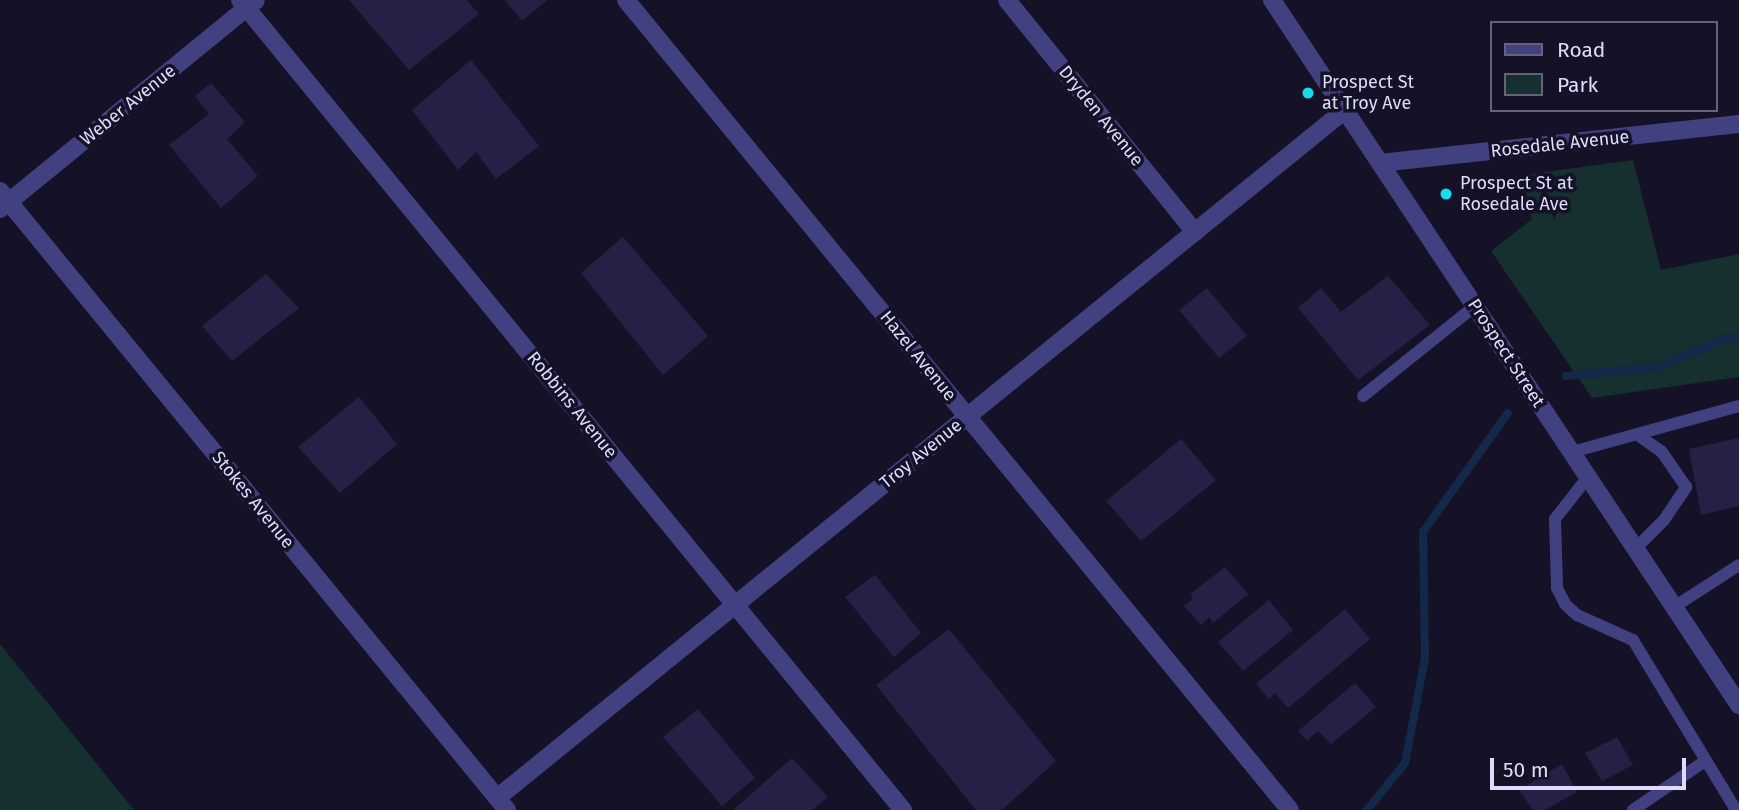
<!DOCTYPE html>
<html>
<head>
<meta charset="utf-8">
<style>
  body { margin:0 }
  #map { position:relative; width:1739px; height:810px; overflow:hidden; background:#151227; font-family:"Fira Sans",sans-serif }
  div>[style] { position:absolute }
  .green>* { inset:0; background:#15302f }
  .stream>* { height:8px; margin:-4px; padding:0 4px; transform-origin:4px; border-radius:4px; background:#13294a }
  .building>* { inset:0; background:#261f46 }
  .service>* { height:12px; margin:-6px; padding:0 6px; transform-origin:6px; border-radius:6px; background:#414182 }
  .minor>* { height:18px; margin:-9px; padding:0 9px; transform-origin:9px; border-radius:9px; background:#414182 }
  .tertiary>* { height:18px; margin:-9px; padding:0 9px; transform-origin:9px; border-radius:9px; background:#414182 }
  .dots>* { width:19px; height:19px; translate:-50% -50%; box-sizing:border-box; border:4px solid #151227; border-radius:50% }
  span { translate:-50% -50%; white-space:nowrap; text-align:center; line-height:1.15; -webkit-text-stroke:7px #151227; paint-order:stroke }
  .poi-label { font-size:18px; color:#dedbfc }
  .left { translate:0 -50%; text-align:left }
  .street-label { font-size:18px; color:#dedbfc }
  .legend { position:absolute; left:1490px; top:21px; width:228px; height:91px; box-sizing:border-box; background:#151227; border:2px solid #65627c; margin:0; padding:9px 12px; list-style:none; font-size:21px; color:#dedbfc }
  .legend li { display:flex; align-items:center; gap:14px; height:35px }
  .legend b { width:35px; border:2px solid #65627c }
  .scale { position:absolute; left:1490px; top:758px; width:196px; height:32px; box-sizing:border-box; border:4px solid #dedbfc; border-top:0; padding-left:9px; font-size:21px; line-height:24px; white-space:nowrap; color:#dedbfc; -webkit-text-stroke:5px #151227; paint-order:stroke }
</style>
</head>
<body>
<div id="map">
  <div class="green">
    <i style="clip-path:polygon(1633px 160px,1661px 270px,1739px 254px,1739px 377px,1592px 398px,1491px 251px,1532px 219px,1516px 176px)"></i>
    <i style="clip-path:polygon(0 644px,134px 810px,0 810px)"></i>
  </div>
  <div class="stream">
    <i style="left:1566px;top:376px;width:93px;rotate:-5.5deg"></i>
    <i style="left:1659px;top:367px;width:73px;rotate:-23.4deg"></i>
    <i style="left:1726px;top:338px;width:13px;rotate:-4deg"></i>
    <i style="left:1367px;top:810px;width:60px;rotate:-51deg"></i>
    <i style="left:1405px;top:763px;width:107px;rotate:-79.2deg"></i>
    <i style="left:1425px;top:658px;width:126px;rotate:-90.9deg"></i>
    <i style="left:1423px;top:532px;width:146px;rotate:-54.5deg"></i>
  </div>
  <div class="building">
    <i style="clip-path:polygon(349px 0,467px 0,479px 14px,409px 70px)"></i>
    <i style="clip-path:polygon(505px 0,547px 0,522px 21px)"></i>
    <i style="clip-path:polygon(471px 60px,539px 146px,496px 179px,476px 152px,458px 170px,412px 110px)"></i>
    <i style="clip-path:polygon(211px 83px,245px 122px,227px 139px,258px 176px,221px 208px,169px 145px,209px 114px,195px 96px)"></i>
    <i style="clip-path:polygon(623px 237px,708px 336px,663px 375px,581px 273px)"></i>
    <i style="clip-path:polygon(266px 274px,299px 308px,232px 361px,202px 326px)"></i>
    <i style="clip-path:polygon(1388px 276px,1430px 325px,1358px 380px,1298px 308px,1321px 288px,1341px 312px)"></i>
    <i style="clip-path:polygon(1207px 288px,1247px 336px,1219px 358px,1179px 310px)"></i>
    <i style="clip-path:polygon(359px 397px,397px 444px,340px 493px,298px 447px)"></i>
    <i style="clip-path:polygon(1739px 438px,1739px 506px,1701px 515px,1689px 449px)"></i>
    <i style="clip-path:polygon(1181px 439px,1216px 480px,1141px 541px,1106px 501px)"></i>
    <i style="clip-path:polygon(1225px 567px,1248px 594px,1213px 623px,1209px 617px,1201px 625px,1184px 606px,1193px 599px,1190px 594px)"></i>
    <i style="clip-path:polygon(875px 575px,921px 633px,894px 657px,845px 597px)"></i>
    <i style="clip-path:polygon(1269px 600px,1293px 630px,1243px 671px,1218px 642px)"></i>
    <i style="clip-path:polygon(1345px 609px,1370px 639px,1288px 708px,1275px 693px,1269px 699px,1256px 684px)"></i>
    <i style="clip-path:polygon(949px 629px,1056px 761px,1002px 810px,976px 810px,876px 685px)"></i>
    <i style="clip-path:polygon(1355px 683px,1376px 707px,1331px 744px,1318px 731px,1307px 741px,1298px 731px)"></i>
    <i style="clip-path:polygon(698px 709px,755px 778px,722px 806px,663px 737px)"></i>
    <i style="clip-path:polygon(1617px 737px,1633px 765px,1602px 781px,1585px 753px)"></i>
    <i style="clip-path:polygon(792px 758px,828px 797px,812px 810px,733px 810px)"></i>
    <i style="clip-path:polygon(1562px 764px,1577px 792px,1545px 810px,1533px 810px,1519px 790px)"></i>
  </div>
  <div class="service">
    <i style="left:1363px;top:396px;width:144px;rotate:-38.8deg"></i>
    <i style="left:1572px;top:452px;width:173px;rotate:-15.4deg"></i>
    <i style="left:1588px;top:477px;width:53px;rotate:128.2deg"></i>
    <i style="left:1555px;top:519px;width:69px;rotate:88.3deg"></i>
    <i style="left:1557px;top:588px;width:18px;rotate:63deg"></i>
    <i style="left:1565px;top:604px;width:16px;rotate:43deg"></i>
    <i style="left:1577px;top:615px;width:61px;rotate:24.1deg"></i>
    <i style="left:1633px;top:640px;width:199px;rotate:58.8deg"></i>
    <i style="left:1635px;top:549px;width:41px;rotate:-45deg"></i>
    <i style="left:1664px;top:520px;width:40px;rotate:-56deg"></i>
    <i style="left:1686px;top:487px;width:42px;rotate:-124.4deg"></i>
    <i style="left:1662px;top:452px;width:28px;rotate:-145deg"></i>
    <i style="left:1674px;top:607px;width:77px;rotate:-32.9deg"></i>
    <i style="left:1633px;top:810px;width:87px;rotate:-34.2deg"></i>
  </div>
  <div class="minor">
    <i style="left:240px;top:0;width:1047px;rotate:50.7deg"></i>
    <i style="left:626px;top:0;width:1047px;rotate:50.66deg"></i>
    <i style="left:1007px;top:0;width:299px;rotate:51deg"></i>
    <i style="left:1380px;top:163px;width:361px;rotate:-6.2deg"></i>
    <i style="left:0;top:191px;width:800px;rotate:50.68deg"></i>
    <i style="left:0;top:209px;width:330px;rotate:-39.2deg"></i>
    <i style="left:497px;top:798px;width:1092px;rotate:-39.05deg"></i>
  </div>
  <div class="tertiary">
    <i style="left:1272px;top:0;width:846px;rotate:56.48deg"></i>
  </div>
  <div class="dots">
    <i style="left:1308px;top:93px;background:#16dded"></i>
    <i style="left:1446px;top:194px;background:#16dded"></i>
  </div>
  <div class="poi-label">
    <span class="left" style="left:1322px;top:93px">Prospect St<br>at Troy Ave</span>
    <span class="left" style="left:1460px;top:194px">Prospect St at<br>Rosedale Ave</span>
  </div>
  <div class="street-label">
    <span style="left:128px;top:105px;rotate:-39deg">Weber Avenue</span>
    <span style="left:1101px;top:116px;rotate:51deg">Dryden Avenue</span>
    <span style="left:1560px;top:144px;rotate:-6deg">Rosedale Avenue</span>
    <span style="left:1506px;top:353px;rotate:57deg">Prospect Street</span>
    <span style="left:918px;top:356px;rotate:51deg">Hazel Avenue</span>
    <span style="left:572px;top:405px;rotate:51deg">Robbins Avenue</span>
    <span style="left:921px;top:454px;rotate:-39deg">Troy Avenue</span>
    <span style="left:253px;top:500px;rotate:51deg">Stokes Avenue</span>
  </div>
  <ul class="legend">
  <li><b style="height:9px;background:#414182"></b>Road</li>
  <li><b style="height:19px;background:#15302f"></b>Park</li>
  </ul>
  <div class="scale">50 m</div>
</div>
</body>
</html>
